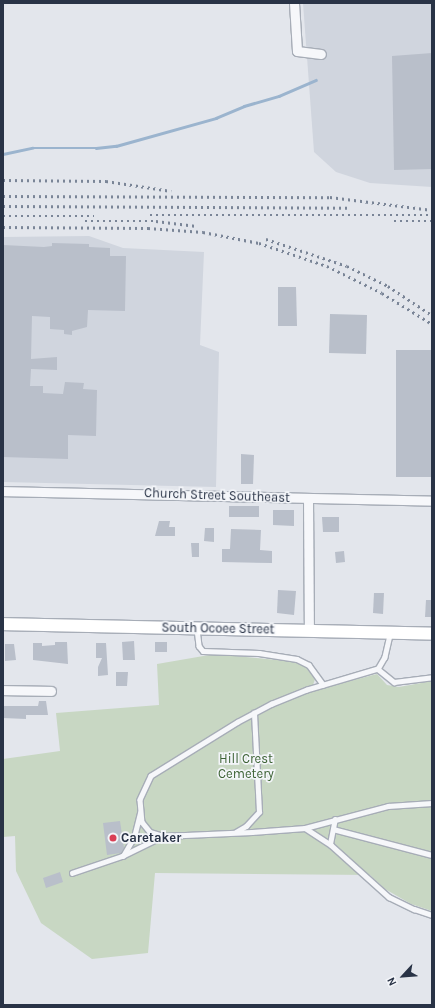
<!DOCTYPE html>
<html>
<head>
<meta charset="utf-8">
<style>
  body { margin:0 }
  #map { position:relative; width:435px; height:1008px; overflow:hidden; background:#e3e6ec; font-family:Karla,sans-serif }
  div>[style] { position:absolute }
  .built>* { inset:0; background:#d0d5de }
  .green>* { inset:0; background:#c8d7c3 }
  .stream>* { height:2.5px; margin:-1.25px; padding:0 1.25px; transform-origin:1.25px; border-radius:1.25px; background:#9bb4ce }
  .building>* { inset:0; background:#b9bfca }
  .roads { filter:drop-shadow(1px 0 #a7adb7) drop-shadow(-1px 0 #a7adb7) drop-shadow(0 1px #a7adb7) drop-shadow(0 -1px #a7adb7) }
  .lane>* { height:4.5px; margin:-2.25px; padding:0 2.25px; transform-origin:2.25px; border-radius:2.25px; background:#f6f7fa }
  .street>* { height:9px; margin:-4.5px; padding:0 4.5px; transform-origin:4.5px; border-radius:4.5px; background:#f6f7fa }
  .secondary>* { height:12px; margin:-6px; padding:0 6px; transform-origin:6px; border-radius:6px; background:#fff }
  .rail>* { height:2.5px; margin-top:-1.25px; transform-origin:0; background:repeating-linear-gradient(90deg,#7a8597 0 2px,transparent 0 6px) }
  .dots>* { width:11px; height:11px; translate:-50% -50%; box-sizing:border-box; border:2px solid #f3f5f9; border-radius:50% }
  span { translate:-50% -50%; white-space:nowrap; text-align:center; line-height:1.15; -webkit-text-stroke:3.5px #f3f5f9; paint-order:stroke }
  .street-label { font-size:13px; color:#293346 }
  .park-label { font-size:13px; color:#3d6335 }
  .poi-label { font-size:13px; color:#293346; font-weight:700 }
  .left { translate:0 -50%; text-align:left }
  .frame { position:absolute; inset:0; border:4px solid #293346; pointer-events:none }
  .north { position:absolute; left:383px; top:956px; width:40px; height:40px; -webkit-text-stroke:3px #f3f5f9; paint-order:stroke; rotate:244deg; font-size:11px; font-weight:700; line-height:16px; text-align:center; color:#293346 }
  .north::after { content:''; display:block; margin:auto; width:14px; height:18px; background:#293346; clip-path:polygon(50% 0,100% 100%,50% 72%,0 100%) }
</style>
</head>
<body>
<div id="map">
  <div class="built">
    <i style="clip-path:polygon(303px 3px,432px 3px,432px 187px,370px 183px,336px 172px,314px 152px)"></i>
    <i style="clip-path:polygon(89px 236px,123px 248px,204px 252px,200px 345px,219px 352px,216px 487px,3px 482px,3px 237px)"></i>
  </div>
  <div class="green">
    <i style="clip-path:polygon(215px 654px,297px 662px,307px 668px,315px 679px,313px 685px,319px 689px,377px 674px,387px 685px,399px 687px,432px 681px,432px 911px,411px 904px,385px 889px,370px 875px,155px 873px,148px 953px,92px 959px,41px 923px,16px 871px,15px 836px,3px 837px,3px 759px,60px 751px,56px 713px,159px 705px,157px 664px)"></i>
  </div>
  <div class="stream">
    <i style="left:3px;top:154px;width:30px;rotate:-12deg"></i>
    <i style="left:32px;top:148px;width:64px"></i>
    <i style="left:96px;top:148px;width:20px;rotate:-6deg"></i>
    <i style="left:116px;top:146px;width:104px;rotate:-15.6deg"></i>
    <i style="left:216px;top:118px;width:30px;rotate:-23deg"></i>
    <i style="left:244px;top:106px;width:36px;rotate:-16deg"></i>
    <i style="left:279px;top:96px;width:40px;rotate:-23.4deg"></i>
  </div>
  <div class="building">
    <i style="clip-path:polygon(432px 53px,432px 169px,394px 170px,392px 56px)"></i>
    <i style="clip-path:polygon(52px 243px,89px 244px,89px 247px,110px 248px,110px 256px,126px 256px,125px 311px,88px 310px,87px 327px,72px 331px,72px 335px,64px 334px,64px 330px,50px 329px,50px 317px,32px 316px,31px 359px,57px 357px,57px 370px,31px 369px,30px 386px,43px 386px,43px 393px,63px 394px,65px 382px,84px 383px,83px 389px,97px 390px,96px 436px,68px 435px,68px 459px,3px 457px,3px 245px,44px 247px,52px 246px)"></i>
    <i style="clip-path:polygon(278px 287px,296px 287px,297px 326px,278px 326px)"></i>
    <i style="clip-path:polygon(330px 314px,367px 315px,366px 354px,329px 353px)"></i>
    <i style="clip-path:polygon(396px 350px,432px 350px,432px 477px,396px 477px)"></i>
    <i style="clip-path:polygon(241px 454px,254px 455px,253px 484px,241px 484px)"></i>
    <i style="clip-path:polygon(229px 506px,259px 506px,259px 517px,229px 517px)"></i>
    <i style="clip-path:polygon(273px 510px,294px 510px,294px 526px,273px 525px)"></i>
    <i style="clip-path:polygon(322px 517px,339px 517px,339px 532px,323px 532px)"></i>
    <i style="clip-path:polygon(159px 521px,170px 521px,169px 527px,175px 527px,175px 536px,155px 536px)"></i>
    <i style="clip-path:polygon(205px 528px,214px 528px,214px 542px,204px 541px)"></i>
    <i style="clip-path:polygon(231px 529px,261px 530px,260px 550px,272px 551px,272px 563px,222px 562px,222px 549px,230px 549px)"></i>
    <i style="clip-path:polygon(191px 543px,199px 543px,199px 557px,192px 557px)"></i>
    <i style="clip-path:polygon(344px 551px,345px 562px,336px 563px,335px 552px)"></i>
    <i style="clip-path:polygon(278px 590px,296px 591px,294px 615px,277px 613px)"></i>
    <i style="clip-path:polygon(374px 593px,384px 593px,383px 614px,373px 613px)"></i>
    <i style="clip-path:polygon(426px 600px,432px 600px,432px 617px,425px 617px)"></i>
    <i style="clip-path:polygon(134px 641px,135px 660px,123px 660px,122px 642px)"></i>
    <i style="clip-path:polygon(55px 642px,67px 642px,68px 664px,33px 660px,33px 643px,42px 643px,42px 646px,55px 645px)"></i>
    <i style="clip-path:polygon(155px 642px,167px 642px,167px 652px,155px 652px)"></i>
    <i style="clip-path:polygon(96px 643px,106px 643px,108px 675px,98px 676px,98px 667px,102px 658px,96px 658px)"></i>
    <i style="clip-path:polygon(5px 644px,14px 644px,16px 660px,5px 661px)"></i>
    <i style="clip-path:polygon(116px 672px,128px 672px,127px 686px,116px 686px)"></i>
    <i style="clip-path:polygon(39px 701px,46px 701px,48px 715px,26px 715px,26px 719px,3px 718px,3px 706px,38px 706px)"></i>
    <i style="clip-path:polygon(120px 821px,124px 848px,121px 853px,107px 855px,103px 823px)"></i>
    <i style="clip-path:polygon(60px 872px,63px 882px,46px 888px,43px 878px)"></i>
  </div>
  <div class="roads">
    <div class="lane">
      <i style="left:197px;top:629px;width:17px;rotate:83deg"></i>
      <i style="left:199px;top:646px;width:6px;rotate:51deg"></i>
      <i style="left:203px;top:651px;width:56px;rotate:2deg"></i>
      <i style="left:259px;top:653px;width:38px;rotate:9deg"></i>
      <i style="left:297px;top:659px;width:13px;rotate:27deg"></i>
      <i style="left:309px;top:665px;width:24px;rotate:54deg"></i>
      <i style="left:390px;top:635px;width:23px;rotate:103deg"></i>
      <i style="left:385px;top:657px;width:14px;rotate:120deg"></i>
      <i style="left:378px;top:669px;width:74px;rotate:163.5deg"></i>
      <i style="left:307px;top:690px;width:38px;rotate:158deg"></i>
      <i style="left:272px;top:704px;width:38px;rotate:152deg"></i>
      <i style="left:238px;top:722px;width:102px;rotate:148.2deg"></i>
      <i style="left:151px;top:776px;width:26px;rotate:115deg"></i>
      <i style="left:140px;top:800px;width:22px;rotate:85deg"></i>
      <i style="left:142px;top:822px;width:13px;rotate:51deg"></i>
      <i style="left:150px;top:832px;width:14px;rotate:17deg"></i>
      <i style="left:163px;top:836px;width:89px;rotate:-2.6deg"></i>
      <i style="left:252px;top:832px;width:53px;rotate:-4.3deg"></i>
      <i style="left:305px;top:828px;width:86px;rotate:-14.8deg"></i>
      <i style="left:388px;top:806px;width:44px;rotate:-3.9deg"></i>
      <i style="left:378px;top:669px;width:21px;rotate:39deg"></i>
      <i style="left:394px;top:682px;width:38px;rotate:-7deg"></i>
      <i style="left:305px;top:828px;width:31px;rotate:33deg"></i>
      <i style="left:331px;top:845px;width:78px;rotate:41.9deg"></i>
      <i style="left:389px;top:897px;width:28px;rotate:26deg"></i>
      <i style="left:414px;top:909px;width:19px;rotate:18deg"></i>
      <i style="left:333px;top:829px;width:102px;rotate:14.7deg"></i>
      <i style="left:236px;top:832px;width:12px;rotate:-31deg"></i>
      <i style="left:246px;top:826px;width:19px;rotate:-47deg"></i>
      <i style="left:259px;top:812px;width:99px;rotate:-92.9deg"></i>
      <i style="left:330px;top:844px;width:25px;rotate:-79deg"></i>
      <i style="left:123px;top:856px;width:22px;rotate:-60deg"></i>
      <i style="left:134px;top:837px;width:25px;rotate:-76deg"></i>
      <i style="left:72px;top:873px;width:53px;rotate:-18.8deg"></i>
      <i style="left:122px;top:856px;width:46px;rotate:-26deg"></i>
    </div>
    <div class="street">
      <i style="left:294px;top:3px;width:48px;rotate:86.4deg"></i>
      <i style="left:297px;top:51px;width:24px;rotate:7deg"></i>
      <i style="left:3px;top:491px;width:429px;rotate:1.3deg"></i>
      <i style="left:308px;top:498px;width:132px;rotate:89.6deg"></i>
      <i style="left:3px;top:690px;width:48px;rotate:1.2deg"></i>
    </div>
    <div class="secondary">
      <i style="left:3px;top:624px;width:429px;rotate:1.3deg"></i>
    </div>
  </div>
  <div class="rail">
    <i style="left:3px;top:180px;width:103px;rotate:0.6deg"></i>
    <i style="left:106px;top:181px;width:66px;rotate:8.7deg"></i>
    <i style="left:3px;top:196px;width:327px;rotate:0.2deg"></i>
    <i style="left:330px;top:197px;width:103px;rotate:7.3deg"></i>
    <i style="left:3px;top:206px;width:348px;rotate:0.3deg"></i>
    <i style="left:150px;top:215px;width:282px"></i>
    <i style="left:3px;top:216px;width:91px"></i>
    <i style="left:85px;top:221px;width:71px"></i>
    <i style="left:156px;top:221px;width:41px;rotate:7deg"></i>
    <i style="left:394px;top:221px;width:38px"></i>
    <i style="left:3px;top:227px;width:145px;rotate:0.4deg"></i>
    <i style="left:148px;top:228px;width:55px;rotate:4.2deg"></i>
    <i style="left:203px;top:232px;width:57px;rotate:11.1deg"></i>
    <i style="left:259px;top:243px;width:72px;rotate:18.7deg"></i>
    <i style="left:327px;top:266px;width:61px;rotate:26.1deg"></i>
    <i style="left:382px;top:293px;width:59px;rotate:31.8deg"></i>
    <i style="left:266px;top:239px;width:85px;rotate:18.4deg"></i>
    <i style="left:347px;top:266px;width:46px;rotate:26deg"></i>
    <i style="left:388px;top:286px;width:53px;rotate:33.4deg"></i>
  </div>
  <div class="dots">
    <i style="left:113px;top:838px;background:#da3f55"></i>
  </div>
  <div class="street-label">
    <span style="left:217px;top:496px;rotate:2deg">Church Street Southeast</span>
    <span style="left:218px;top:629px;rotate:1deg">South Ocoee Street</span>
  </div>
  <div class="park-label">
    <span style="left:246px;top:767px">Hill Crest<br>Cemetery</span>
  </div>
  <div class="poi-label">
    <span class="left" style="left:121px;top:838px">Caretaker</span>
  </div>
  <div class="frame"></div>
  <div class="north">N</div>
</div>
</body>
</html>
